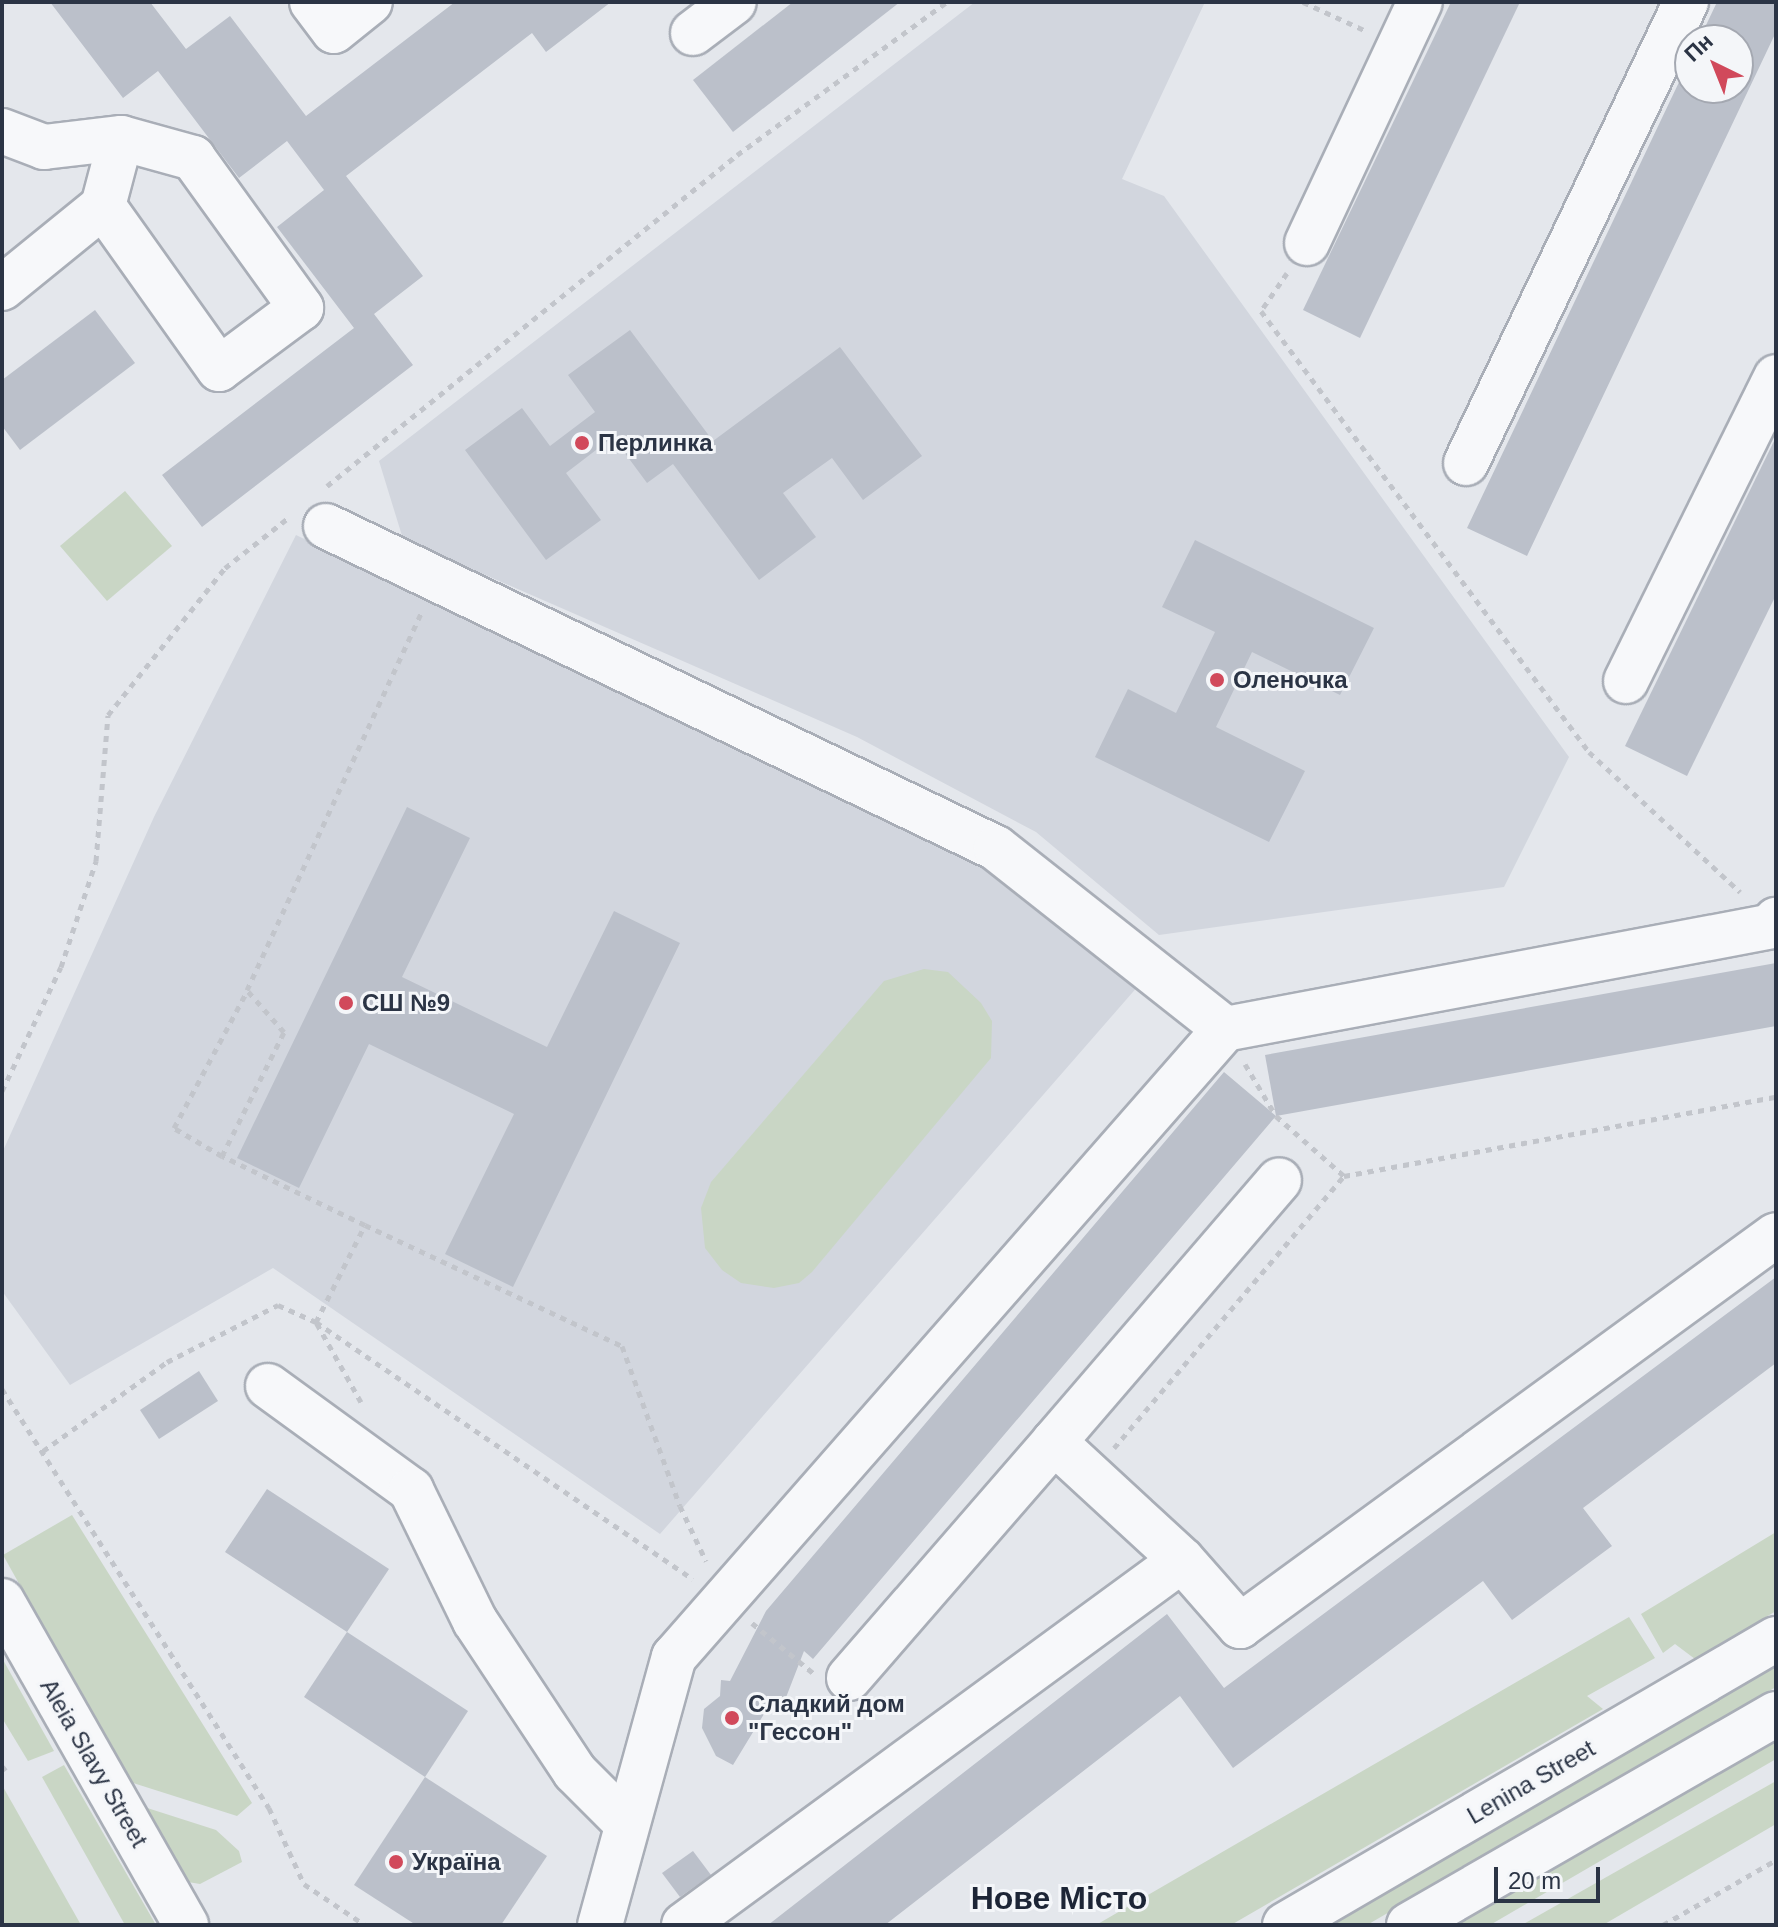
<!DOCTYPE html>
<html>
<head>
<meta charset="utf-8">
<style>
  body { margin:0 }
  #map { position:relative; width:1778px; height:1927px; overflow:hidden; background:#e4e7ec; font-family:Helvetica,sans-serif }
  div>[style] { position:absolute }
  .built>* { inset:0; background:#d2d6de }
  .green>* { inset:0; background:#c9d6c5 }
  .building>* { inset:0; background:#bbc0ca }
  .path>* { height:5px; margin-top:-2.5px; transform-origin:0; background:repeating-linear-gradient(90deg,#c2c5cb 0 6px,transparent 0 12px) }
  .roads { filter:drop-shadow(2px 0 #a9aeb7) drop-shadow(-2px 0 #a9aeb7) drop-shadow(0 2px #a9aeb7) drop-shadow(0 -2px #a9aeb7) }
  .minor>* { height:44px; margin:-22px; padding:0 22px; transform-origin:22px; border-radius:22px; background:#f7f8fa }
  .dots>* { width:22px; height:22px; translate:-50% -50%; box-sizing:border-box; border:4px solid #f4f6f9; border-radius:50% }
  span { translate:-50% -50%; white-space:nowrap; text-align:center; line-height:1.15; -webkit-text-stroke:6px #f4f6f9; paint-order:stroke }
  .poi-label { font-size:24px; color:#2b3445; font-weight:700 }
  .left { translate:0 -50%; text-align:left }
  .street-label { font-size:24px; color:#2b3445 }
  .district-label { font-size:32px; color:#1d2536; font-weight:700 }
  .frame { position:absolute; inset:0; border:4px solid #2b3445; pointer-events:none }
  .north { position:absolute; left:1674px; top:24px; width:80px; height:80px; box-sizing:border-box; background:#f4f6f9; border:2px solid #a4a8b1; border-radius:50%; rotate:317deg; font-size:22px; font-weight:700; line-height:32px; text-align:center; color:#2b3445 }
  .north::after { content:''; display:block; margin:auto; width:28px; height:36px; background:#d1495b; clip-path:polygon(50% 0,100% 100%,50% 72%,0 100%) }
  .scale { position:absolute; left:1494px; top:1867px; width:106px; height:36px; box-sizing:border-box; border:4px solid #2b3445; border-top:0; padding-left:10px; font-size:24px; line-height:28px; white-space:nowrap; color:#2b3445; -webkit-text-stroke:6px #f4f6f9; paint-order:stroke }
</style>
</head>
<body>
<div id="map">
  <div class="built">
    <i style="clip-path:polygon(975px 2px,1205px 2px,1122px 179px,1164px 196px,1569px 757px,1504px 887px,1159px 935px,1036px 832px,857px 737px,403px 539px,379px 461px)"></i>
    <i style="clip-path:polygon(296px 535px,988px 870px,1139px 985px,660px 1534px,273px 1268px,70px 1385px,2px 1291px,2px 1153px,154px 817px)"></i>
  </div>
  <div class="green">
    <i style="clip-path:polygon(125px 491px,172px 546px,107px 601px,60px 546px)"></i>
    <i style="clip-path:polygon(924px 969px,948px 972px,981px 1003px,992px 1021px,991px 1058px,812px 1272px,799px 1283px,774px 1288px,741px 1283px,722px 1270px,705px 1248px,701px 1208px,711px 1182px,884px 981px)"></i>
    <i style="clip-path:polygon(72px 1515px,252px 1803px,237px 1816px,130px 1782px,3px 1555px)"></i>
    <i style="clip-path:polygon(1776px 1532px,1776px 1611px,1695px 1659px,1675px 1644px,1663px 1653px,1641px 1614px)"></i>
    <i style="clip-path:polygon(1629px 1617px,1655px 1658px,1587px 1696px,1603px 1709px,1231px 1925px,1096px 1925px)"></i>
    <i style="clip-path:polygon(2px 1658px,54px 1751px,28px 1761px,2px 1718px)"></i>
    <i style="clip-path:polygon(1776px 1658px,1776px 1687px,1367px 1925px,1316px 1925px)"></i>
    <i style="clip-path:polygon(1776px 1733px,1776px 1759px,1490px 1925px,1445px 1925px)"></i>
    <i style="clip-path:polygon(64px 1765px,156px 1925px,125px 1925px,42px 1777px)"></i>
    <i style="clip-path:polygon(1776px 1781px,1776px 1824px,1603px 1925px,1522px 1925px)"></i>
    <i style="clip-path:polygon(2px 1785px,81px 1925px,2px 1925px)"></i>
    <i style="clip-path:polygon(141px 1806px,216px 1830px,239px 1851px,242px 1862px,200px 1884px,188px 1882px)"></i>
  </div>
  <div class="building">
    <i style="clip-path:polygon(50px 2px,150px 2px,186px 49px,230px 16px,306px 116px,455px 2px,611px 2px,546px 52px,532px 33px,346px 176px,423px 276px,374px 314px,413px 365px,202px 527px,162px 475px,354px 328px,277px 227px,324px 190px,287px 141px,239px 178px,158px 71px,123px 98px)"></i>
    <i style="clip-path:polygon(793px 2px,900px 2px,733px 132px,693px 80px)"></i>
    <i style="clip-path:polygon(1451px 2px,1520px 2px,1360px 338px,1303px 310px)"></i>
    <i style="clip-path:polygon(1717px 2px,1776px 2px,1776px 32px,1527px 556px,1467px 528px,1690px 59px,1690px 88px,1738px 88px,1738px 40px,1699px 40px)"></i>
    <i style="clip-path:polygon(95px 310px,135px 363px,20px 450px,2px 426px,2px 380px)"></i>
    <i style="clip-path:polygon(630px 330px,713px 441px,840px 347px,922px 456px,863px 500px,832px 458px,783px 493px,816px 537px,759px 580px,673px 464px,647px 483px,613px 437px,566px 473px,601px 520px,546px 560px,465px 450px,522px 408px,550px 446px,595px 412px,568px 375px)"></i>
    <i style="clip-path:polygon(1776px 437px,1776px 595px,1687px 776px,1625px 746px)"></i>
    <i style="clip-path:polygon(1195px 540px,1374px 628px,1340px 695px,1252px 652px,1216px 727px,1305px 771px,1269px 842px,1095px 757px,1128px 689px,1176px 713px,1215px 632px,1162px 607px)"></i>
    <i style="clip-path:polygon(407px 807px,470px 838px,402px 977px,547px 1047px,614px 911px,680px 943px,513px 1287px,445px 1254px,514px 1114px,369px 1044px,299px 1188px,237px 1158px)"></i>
    <i style="clip-path:polygon(1776px 963px,1776px 1026px,1276px 1116px,1265px 1055px)"></i>
    <i style="clip-path:polygon(1224px 1072px,1276px 1116px,813px 1659px,804px 1651px,785px 1700px,775px 1696px,733px 1765px,716px 1756px,702px 1728px,704px 1709px,720px 1696px,721px 1680px,730px 1681px,766px 1611px)"></i>
    <i style="clip-path:polygon(1776px 1277px,1776px 1363px,1583px 1508px,1612px 1546px,1512px 1620px,1483px 1581px,1233px 1768px,1180px 1696px,885px 1925px,768px 1925px,1167px 1614px,1224px 1688px)"></i>
    <i style="clip-path:polygon(199px 1371px,218px 1401px,159px 1439px,140px 1410px)"></i>
    <i style="clip-path:polygon(267px 1489px,389px 1569px,347px 1632px,225px 1552px)"></i>
    <i style="clip-path:polygon(347px 1632px,468px 1711px,425px 1777px,304px 1697px)"></i>
    <i style="clip-path:polygon(425px 1777px,547px 1856px,501px 1925px,416px 1925px,354px 1885px)"></i>
    <i style="clip-path:polygon(693px 1851px,711px 1875px,680px 1897px,662px 1873px)"></i>
  </div>
  <div class="path">
    <i style="left:1303px;top:2px;width:69px;rotate:24.7deg"></i>
    <i style="left:1287px;top:273px;width:46px;rotate:124.4deg"></i>
    <i style="left:1261px;top:311px;width:550px;rotate:53.36deg"></i>
    <i style="left:1589px;top:752px;width:206px;rotate:42.8deg"></i>
    <i style="left:327px;top:486px;width:527px;rotate:-38.91deg"></i>
    <i style="left:737px;top:155px;width:260px;rotate:-36.1deg"></i>
    <i style="left:1245px;top:1064px;width:61px;rotate:59.2deg"></i>
    <i style="left:1276px;top:1116px;width:91px;rotate:41.4deg"></i>
    <i style="left:2px;top:1091px;width:137px;rotate:-64.6deg"></i>
    <i style="left:61px;top:967px;width:112px;rotate:-71.7deg"></i>
    <i style="left:96px;top:861px;width:146px;rotate:-85.3deg"></i>
    <i style="left:108px;top:715px;width:188px;rotate:-51.5deg"></i>
    <i style="left:225px;top:568px;width:80px;rotate:-38.4deg"></i>
    <i style="left:222px;top:1156px;width:56px;rotate:-149.7deg"></i>
    <i style="left:174px;top:1128px;width:155px;rotate:-61.9deg"></i>
    <i style="left:365px;top:1225px;width:284px;rotate:25.2deg"></i>
    <i style="left:622px;top:1346px;width:170px;rotate:70.1deg"></i>
    <i style="left:680px;top:1506px;width:61px;rotate:64.7deg"></i>
    <i style="left:2px;top:1389px;width:497px;rotate:57.5deg"></i>
    <i style="left:269px;top:1808px;width:84px;rotate:65.3deg"></i>
    <i style="left:304px;top:1884px;width:73px;rotate:33.9deg"></i>
    <i style="left:361px;top:1402px;width:92px;rotate:-119.4deg"></i>
    <i style="left:316px;top:1322px;width:109px;rotate:-63.2deg"></i>
    <i style="left:365px;top:1225px;width:159px;rotate:-154.2deg"></i>
    <i style="left:222px;top:1156px;width:139px;rotate:-63.4deg"></i>
    <i style="left:284px;top:1032px;width:56px;rotate:-131.4deg"></i>
    <i style="left:247px;top:990px;width:415px;rotate:-65.2deg"></i>
    <i style="left:1114px;top:1448px;width:356px;rotate:-49.8deg"></i>
    <i style="left:1344px;top:1176px;width:439px;rotate:-10.4deg"></i>
    <i style="left:43px;top:1451px;width:153px;rotate:-35.7deg"></i>
    <i style="left:167px;top:1362px;width:125px;rotate:-27.2deg"></i>
    <i style="left:278px;top:1305px;width:42px;rotate:24.1deg"></i>
    <i style="left:316px;top:1322px;width:456px;rotate:34.3deg"></i>
    <i style="left:752px;top:1623px;width:79px;rotate:39.3deg"></i>
    <i style="left:2px;top:1770px;width:5px;rotate:-37deg"></i>
    <i style="left:1663px;top:1925px;width:130px;rotate:-29.9deg"></i>
  </div>
  <div class="roads">
    <div class="minor">
      <i style="left:312px;top:2px;width:36px;rotate:53deg"></i>
      <i style="left:334px;top:31px;width:46px;rotate:-38.9deg"></i>
      <i style="left:693px;top:33px;width:51px;rotate:-37.1deg"></i>
      <i style="left:2px;top:131px;width:45px;rotate:20.9deg"></i>
      <i style="left:44px;top:147px;width:78px;rotate:-6.7deg"></i>
      <i style="left:121px;top:138px;width:75px;rotate:15.5deg"></i>
      <i style="left:193px;top:158px;width:185px;rotate:54.2deg"></i>
      <i style="left:301px;top:308px;width:102px;rotate:143.4deg"></i>
      <i style="left:219px;top:369px;width:200px;rotate:-125.4deg"></i>
      <i style="left:103px;top:206px;width:70px;rotate:-75.2deg"></i>
      <i style="left:1307px;top:243px;width:266px;rotate:-64.9deg"></i>
      <i style="left:2px;top:288px;width:130px;rotate:-39.1deg"></i>
      <i style="left:1466px;top:463px;width:511px;rotate:-64.49deg"></i>
      <i style="left:326px;top:526px;width:743px;rotate:25.67deg"></i>
      <i style="left:996px;top:848px;width:292px;rotate:38.3deg"></i>
      <i style="left:1626px;top:681px;width:339px;rotate:-63.7deg"></i>
      <i style="left:268px;top:1386px;width:177px;rotate:36deg"></i>
      <i style="left:411px;top:1490px;width:146px;rotate:64deg"></i>
      <i style="left:475px;top:1621px;width:181px;rotate:56.5deg"></i>
      <i style="left:575px;top:1772px;width:71px;rotate:45deg"></i>
      <i style="left:1054px;top:1442px;width:345px;rotate:-49.3deg"></i>
      <i style="left:2px;top:1601px;width:373px;rotate:60.4deg"></i>
      <i style="left:849px;top:1678px;width:313px;rotate:-49deg"></i>
      <i style="left:1054px;top:1442px;width:174px;rotate:42.7deg"></i>
      <i style="left:600px;top:1925px;width:278px;rotate:-74.6deg"></i>
      <i style="left:674px;top:1657px;width:835px;rotate:-48.74deg"></i>
      <i style="left:1225px;top:1029px;width:558px;rotate:-10.64deg"></i>
      <i style="left:1773px;top:926px;width:7px;rotate:-63deg"></i>
      <i style="left:684px;top:1925px;width:617px;rotate:-36.24deg"></i>
      <i style="left:1182px;top:1560px;width:88px;rotate:48.7deg"></i>
      <i style="left:1240px;top:1626px;width:663px;rotate:-36.11deg"></i>
      <i style="left:1285px;top:1925px;width:568px;rotate:-30.22deg"></i>
      <i style="left:1409px;top:1925px;width:423px;rotate:-29.9deg"></i>
    </div>
  </div>
  <div class="dots">
    <i style="left:582px;top:443px;background:#d1495b"></i>
    <i style="left:1217px;top:680px;background:#d1495b"></i>
    <i style="left:346px;top:1003px;background:#d1495b"></i>
    <i style="left:732px;top:1718px;background:#d1495b"></i>
    <i style="left:396px;top:1862px;background:#d1495b"></i>
  </div>
  <div class="poi-label">
    <span class="left" style="left:598px;top:443px">Перлинка</span>
    <span class="left" style="left:1233px;top:680px">Оленочка</span>
    <span class="left" style="left:362px;top:1003px">СШ №9</span>
    <span class="left" style="left:748px;top:1718px">Сладкий дом<br>"Гессон"</span>
    <span class="left" style="left:412px;top:1862px">Україна</span>
  </div>
  <div class="street-label">
    <span style="left:94px;top:1763px;rotate:60deg">Aleia Slavy Street</span>
    <span style="left:1531px;top:1782px;rotate:-30deg">Lenina Street</span>
  </div>
  <div class="district-label">
    <span style="left:1059px;top:1898px">Нове Місто</span>
  </div>
  <div class="frame"></div>
  <div class="north">Пн</div>
  <div class="scale">20 m</div>
</div>
</body>
</html>
